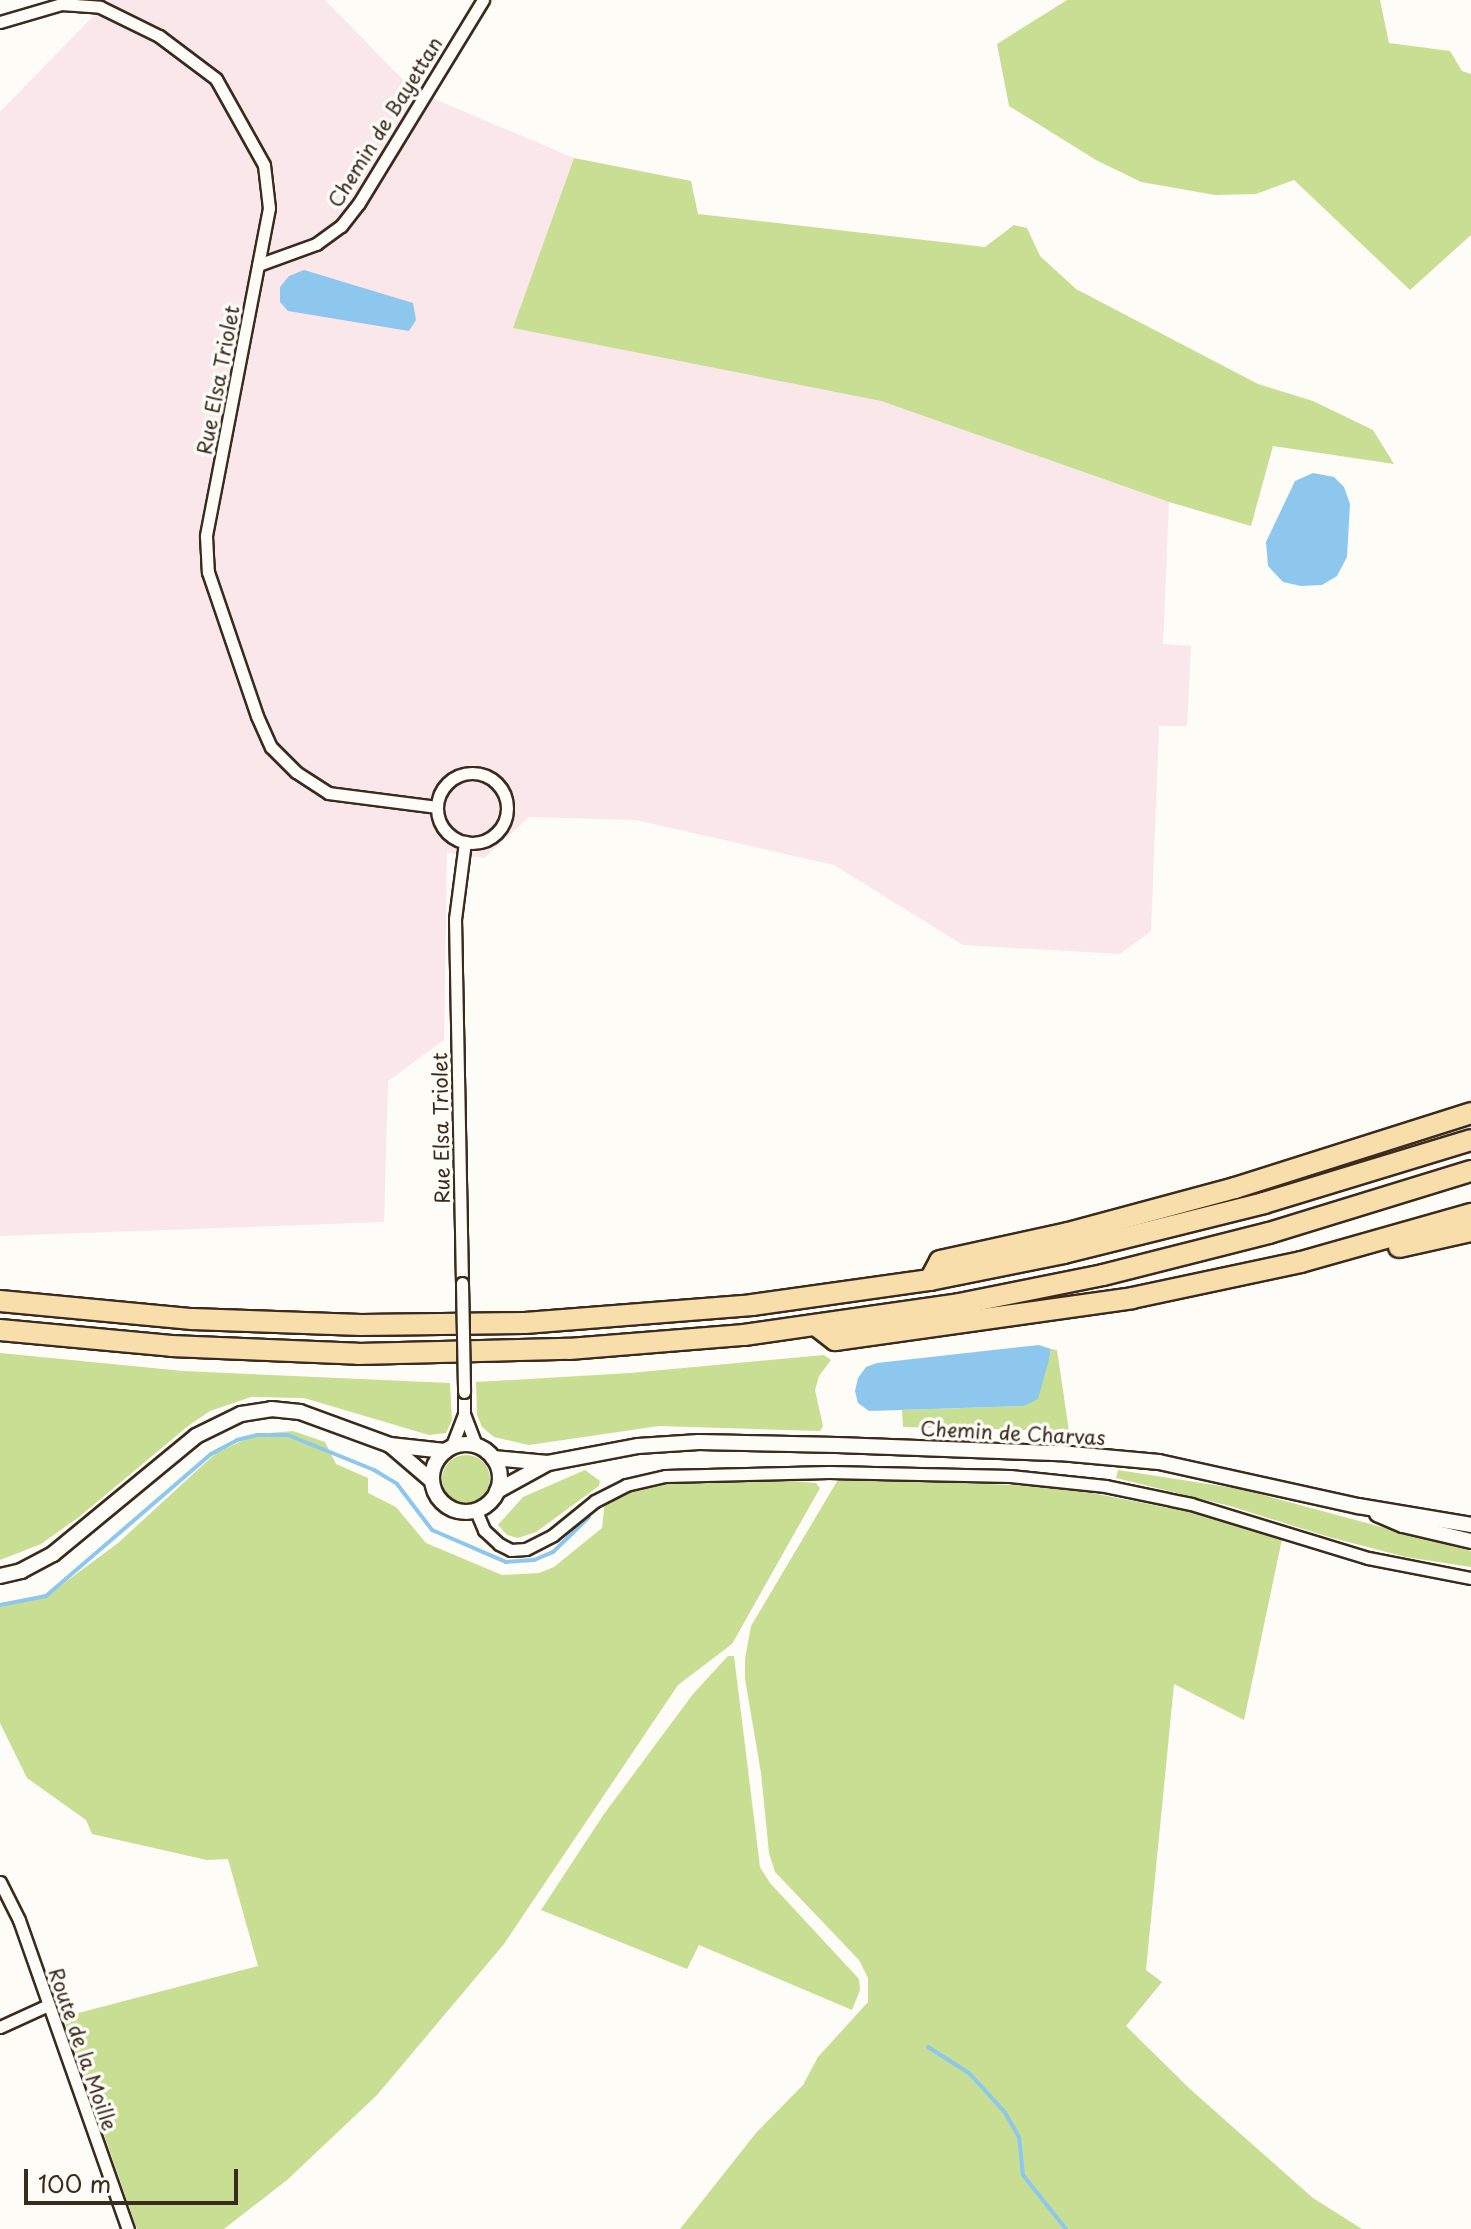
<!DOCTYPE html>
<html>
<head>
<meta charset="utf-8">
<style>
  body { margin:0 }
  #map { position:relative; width:1471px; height:2229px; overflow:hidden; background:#fdfcf7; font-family:"Playpen Sans",sans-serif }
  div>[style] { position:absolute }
  .built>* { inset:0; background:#f9e7ea }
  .green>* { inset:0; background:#c7de93 }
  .round { border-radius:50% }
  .water>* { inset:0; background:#8ec7ed }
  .stream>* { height:4px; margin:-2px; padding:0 2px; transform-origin:2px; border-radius:2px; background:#8ec7ed }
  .roads { filter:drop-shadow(2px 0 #3b2a1e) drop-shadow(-2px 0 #3b2a1e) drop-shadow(0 2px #3b2a1e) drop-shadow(0 -2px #3b2a1e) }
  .minor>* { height:11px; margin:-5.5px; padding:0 5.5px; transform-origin:5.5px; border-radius:5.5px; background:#fdfcf7 }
  .minor>.ring { margin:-5.5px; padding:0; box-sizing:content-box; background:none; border:11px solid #fdfcf7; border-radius:50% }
  .tertiary>* { height:14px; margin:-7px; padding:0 7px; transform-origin:7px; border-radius:7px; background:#fdfcf7 }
  .tertiary>.ring { margin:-7px; padding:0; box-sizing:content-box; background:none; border:14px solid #fdfcf7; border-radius:50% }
  .motorway>* { height:20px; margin:-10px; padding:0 10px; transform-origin:10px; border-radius:10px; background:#f8deab }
  .bridges { filter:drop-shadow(2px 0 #3b2a1e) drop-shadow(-2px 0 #3b2a1e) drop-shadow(0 2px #3b2a1e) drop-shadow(0 -2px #3b2a1e) }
  .minor-bridge>* { height:11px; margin:-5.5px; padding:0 5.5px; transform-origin:5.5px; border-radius:5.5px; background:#fdfcf7 }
  span { translate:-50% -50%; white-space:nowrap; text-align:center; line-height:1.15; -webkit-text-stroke:7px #fdfcf7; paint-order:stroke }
  .street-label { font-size:20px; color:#3b2a1e }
  .scale { position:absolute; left:24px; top:2169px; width:214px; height:36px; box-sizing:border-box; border:4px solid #3b2a1e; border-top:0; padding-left:10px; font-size:24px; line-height:28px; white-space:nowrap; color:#3b2a1e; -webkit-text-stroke:6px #fdfcf7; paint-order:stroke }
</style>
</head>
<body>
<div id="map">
  <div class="built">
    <i style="clip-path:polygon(109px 0,325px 0,413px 90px,574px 158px,514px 328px,881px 401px,1169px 502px,1163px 644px,1191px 646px,1187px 726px,1159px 726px,1151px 931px,1120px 954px,963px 945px,834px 865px,636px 820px,529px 817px,484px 858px,447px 853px,444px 1040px,388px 1081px,384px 1222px,0 1236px,0 112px)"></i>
  </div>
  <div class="green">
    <i style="clip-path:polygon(1067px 0,1380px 0,1389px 43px,1450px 51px,1462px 71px,1471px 74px,1471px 235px,1410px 290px,1294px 180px,1256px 194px,1215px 195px,1141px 182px,1096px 160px,1009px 106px,997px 44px)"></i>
    <i style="clip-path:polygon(574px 158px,691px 181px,698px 214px,985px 247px,1014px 225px,1027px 228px,1040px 256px,1076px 289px,1258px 384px,1313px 401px,1373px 430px,1394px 464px,1273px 446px,1251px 526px,1169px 502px,881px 401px,513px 328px)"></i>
    <i style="clip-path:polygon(1051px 1349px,1057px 1350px,1069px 1431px,903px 1427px,902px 1410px,1024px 1406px,1049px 1360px)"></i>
    <i style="clip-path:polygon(0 1353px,183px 1371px,450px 1383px,452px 1420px,446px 1433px,429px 1435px,304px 1398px,251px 1397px,210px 1411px,188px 1426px,79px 1517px,41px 1544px,0 1560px)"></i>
    <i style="clip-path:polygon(824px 1355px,831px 1360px,819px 1376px,815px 1390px,823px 1426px,820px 1431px,659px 1426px,529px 1445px,494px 1437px,482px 1427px,477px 1415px,476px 1382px,630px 1373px)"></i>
    <i style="clip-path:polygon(293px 1431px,325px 1442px,336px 1464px,368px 1478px,368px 1493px,396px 1507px,426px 1543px,502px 1575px,539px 1573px,554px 1567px,602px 1528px,605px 1500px,635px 1487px,685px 1480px,779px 1480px,816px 1483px,820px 1488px,732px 1644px,678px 1685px,504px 1944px,377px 2095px,287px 2180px,224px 2229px,137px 2229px,63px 2017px,258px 1966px,228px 1859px,207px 1860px,92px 1834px,86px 1820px,27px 1778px,0 1723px,0 1606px,48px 1595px,118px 1543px,216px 1453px,257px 1434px)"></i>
    <i class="round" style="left:442px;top:1455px;width:48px;height:48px"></i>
    <i style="clip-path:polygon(585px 1470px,600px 1481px,599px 1486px,536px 1532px,518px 1538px,507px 1535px,498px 1525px,523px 1497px)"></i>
    <i style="clip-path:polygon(1118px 1470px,1240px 1489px,1471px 1551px,1471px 1567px,1406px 1557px,1329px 1537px,1230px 1506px,1116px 1478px)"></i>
    <i style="clip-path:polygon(839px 1478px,1061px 1487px,1205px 1515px,1282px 1539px,1244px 1720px,1174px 1684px,1146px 1970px,1162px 1982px,1126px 2026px,1190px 2089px,1313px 2198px,1362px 2229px,680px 2229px,756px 2133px,803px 2085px,818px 2057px,868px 2002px,868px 1978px,859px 1960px,775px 1872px,769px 1853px,761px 1773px,745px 1679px,745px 1659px,751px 1626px)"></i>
    <i style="clip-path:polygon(728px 1656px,734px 1656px,760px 1867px,770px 1883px,859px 1979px,860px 1990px,852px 2010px,699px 1945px,687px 1969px,541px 1910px,604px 1814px,693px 1694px)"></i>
  </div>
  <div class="water">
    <i style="clip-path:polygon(304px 270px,413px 303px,416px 320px,409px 331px,288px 311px,280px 302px,280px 287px,289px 276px)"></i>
    <i style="clip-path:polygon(1313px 473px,1334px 477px,1344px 487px,1350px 504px,1347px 557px,1337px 576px,1322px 585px,1301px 586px,1283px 582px,1268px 566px,1266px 542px,1295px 481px)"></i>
    <i style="clip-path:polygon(1039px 1345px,1051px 1349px,1049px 1360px,1038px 1399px,1024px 1406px,869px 1411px,858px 1403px,855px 1391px,858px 1378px,866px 1367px,877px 1363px)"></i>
  </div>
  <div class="stream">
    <i style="left:0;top:1605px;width:47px;rotate:-11.1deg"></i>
    <i style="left:46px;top:1596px;width:218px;rotate:-40.7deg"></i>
    <i style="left:211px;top:1454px;width:30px;rotate:-28deg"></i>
    <i style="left:237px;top:1440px;width:21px;rotate:-14deg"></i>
    <i style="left:257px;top:1435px;width:31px"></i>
    <i style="left:288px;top:1435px;width:93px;rotate:22.1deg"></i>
    <i style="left:374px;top:1470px;width:27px;rotate:31deg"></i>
    <i style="left:397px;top:1484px;width:58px;rotate:52.7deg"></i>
    <i style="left:432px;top:1530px;width:81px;rotate:23.4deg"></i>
    <i style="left:506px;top:1562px;width:28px;rotate:-4deg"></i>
    <i style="left:534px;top:1560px;width:21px;rotate:-23deg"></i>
    <i style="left:553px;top:1552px;width:50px;rotate:-44.2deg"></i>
    <i style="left:928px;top:2047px;width:49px;rotate:32.4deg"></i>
    <i style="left:969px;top:2073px;width:52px;rotate:47.4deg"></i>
    <i style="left:1004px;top:2111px;width:30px;rotate:60deg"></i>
    <i style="left:1019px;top:2137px;width:38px;rotate:84deg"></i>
    <i style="left:1023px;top:2175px;width:69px;rotate:51.5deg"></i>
  </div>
  <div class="roads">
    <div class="minor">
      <i style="left:0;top:22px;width:64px;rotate:-16.4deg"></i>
      <i style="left:61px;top:4px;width:39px;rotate:4deg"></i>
      <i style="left:100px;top:7px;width:66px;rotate:26.2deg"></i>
      <i style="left:159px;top:36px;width:71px;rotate:37deg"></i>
      <i style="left:216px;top:79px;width:98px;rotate:60.8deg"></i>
      <i style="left:264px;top:165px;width:43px;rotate:83.4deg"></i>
      <i style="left:269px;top:208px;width:334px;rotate:100.9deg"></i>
      <i style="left:206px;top:536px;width:36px;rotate:87deg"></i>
      <i style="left:208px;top:572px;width:152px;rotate:71.2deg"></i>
      <i style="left:257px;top:716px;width:34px;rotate:66deg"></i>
      <i style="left:271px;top:747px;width:35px;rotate:45deg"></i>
      <i style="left:296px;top:772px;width:38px;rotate:33deg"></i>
      <i style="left:328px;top:793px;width:110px;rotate:7.3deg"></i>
      <i style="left:258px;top:265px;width:62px;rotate:-19.9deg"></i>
      <i style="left:316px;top:244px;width:31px;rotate:-36deg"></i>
      <i style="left:341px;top:226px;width:29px;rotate:-52deg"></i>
      <i style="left:359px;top:203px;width:238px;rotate:-58.6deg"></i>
      <i class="ring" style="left:437px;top:773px;width:59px;height:59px"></i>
      <i style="left:462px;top:1283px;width:364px;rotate:-91.1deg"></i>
      <i style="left:455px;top:919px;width:78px;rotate:-82.6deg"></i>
      <i style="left:464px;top:1414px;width:34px;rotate:69deg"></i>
      <i style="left:451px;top:1448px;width:36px;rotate:-69deg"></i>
      <i style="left:464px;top:1414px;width:22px;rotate:-90deg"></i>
      <i style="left:476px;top:1511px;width:21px;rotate:67deg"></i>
      <i style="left:484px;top:1530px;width:21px;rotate:43deg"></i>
      <i style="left:499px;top:1544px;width:13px;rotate:27deg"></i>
      <i style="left:511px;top:1550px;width:15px;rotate:-4deg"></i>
      <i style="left:526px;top:1549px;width:30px;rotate:-27deg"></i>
      <i style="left:553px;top:1535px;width:54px;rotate:-39deg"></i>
      <i style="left:595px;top:1501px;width:35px;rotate:-27deg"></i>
      <i style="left:626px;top:1485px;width:40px;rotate:-13deg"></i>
      <i style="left:665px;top:1476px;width:164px;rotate:-1.4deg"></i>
      <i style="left:829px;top:1472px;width:181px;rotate:1.3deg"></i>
      <i style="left:1010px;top:1476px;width:96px;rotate:6deg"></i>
      <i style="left:1105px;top:1486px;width:88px;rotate:11.8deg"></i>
      <i style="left:1191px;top:1504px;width:185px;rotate:17deg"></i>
      <i style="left:1368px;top:1558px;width:105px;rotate:11deg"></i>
      <i style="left:0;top:1882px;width:42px;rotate:63.4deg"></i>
      <i style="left:19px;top:1920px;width:328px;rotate:70.6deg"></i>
      <i style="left:0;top:2027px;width:53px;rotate:-24.6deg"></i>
    </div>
    <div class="tertiary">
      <i class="ring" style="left:432px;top:1444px;width:54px;height:54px"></i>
      <i style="left:390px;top:1445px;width:55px;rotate:40.6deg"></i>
      <i style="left:493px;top:1458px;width:55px;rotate:5.2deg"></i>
      <i style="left:497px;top:1491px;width:58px;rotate:-28.8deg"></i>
      <i style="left:548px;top:1463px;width:92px;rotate:-10.7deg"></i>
      <i style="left:638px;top:1446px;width:61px;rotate:-3.8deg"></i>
      <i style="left:699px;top:1442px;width:138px;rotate:1.2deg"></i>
      <i style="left:837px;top:1445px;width:223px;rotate:2.1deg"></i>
      <i style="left:1060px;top:1453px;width:99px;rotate:5.2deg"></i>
      <i style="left:1159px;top:1462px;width:204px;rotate:12.5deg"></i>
      <i style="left:1358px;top:1506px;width:115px;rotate:9.5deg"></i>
      <i style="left:1377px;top:1514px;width:28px;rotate:23deg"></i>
      <i style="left:1403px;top:1525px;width:70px;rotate:13.2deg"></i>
      <i style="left:0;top:1576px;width:22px;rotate:-13deg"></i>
      <i style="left:21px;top:1571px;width:36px;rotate:-28deg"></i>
      <i style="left:53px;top:1554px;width:185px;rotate:-39.5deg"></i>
      <i style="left:196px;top:1436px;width:50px;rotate:-26.1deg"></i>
      <i style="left:241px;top:1414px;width:30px;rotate:-9deg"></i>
      <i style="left:271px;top:1409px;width:29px;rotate:6deg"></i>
      <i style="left:300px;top:1412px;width:96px;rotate:20.1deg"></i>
      <i style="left:390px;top:1445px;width:55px;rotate:6.2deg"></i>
    </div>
    <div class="motorway">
      <i style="left:1399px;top:1247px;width:74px;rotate:-12.5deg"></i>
      <i style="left:930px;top:1280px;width:21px;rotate:-62deg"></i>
      <i style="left:940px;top:1261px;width:131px;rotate:-12.3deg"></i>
      <i style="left:1068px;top:1233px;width:173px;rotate:-15.1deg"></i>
      <i style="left:1235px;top:1188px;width:248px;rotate:-17.6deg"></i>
      <i style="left:0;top:1301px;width:193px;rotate:5.4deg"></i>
      <i style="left:192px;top:1319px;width:169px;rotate:2deg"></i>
      <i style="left:361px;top:1325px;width:164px;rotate:-0.7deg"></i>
      <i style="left:525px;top:1323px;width:228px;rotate:-4.5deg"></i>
      <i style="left:752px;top:1305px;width:180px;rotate:-8deg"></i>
      <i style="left:930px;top:1280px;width:137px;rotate:-11.4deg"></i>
      <i style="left:1064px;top:1253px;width:206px;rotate:-14deg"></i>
      <i style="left:1264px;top:1203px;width:216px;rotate:-16.9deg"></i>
      <i style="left:817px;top:1326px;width:23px;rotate:38deg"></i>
      <i style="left:835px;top:1340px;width:300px;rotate:-8deg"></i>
      <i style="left:1132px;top:1298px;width:173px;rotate:-12deg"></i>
      <i style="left:1301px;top:1262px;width:177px;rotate:-15.8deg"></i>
      <i style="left:0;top:1330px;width:172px;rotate:5.3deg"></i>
      <i style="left:171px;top:1346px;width:187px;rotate:2.4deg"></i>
      <i style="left:358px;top:1354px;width:211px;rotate:-1.4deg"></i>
      <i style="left:569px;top:1349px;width:176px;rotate:-4.6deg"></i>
      <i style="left:744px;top:1335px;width:217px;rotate:-8.2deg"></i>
      <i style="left:959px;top:1304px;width:147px;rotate:-11.4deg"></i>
      <i style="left:1103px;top:1275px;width:171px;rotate:-14.2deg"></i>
      <i style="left:1269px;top:1233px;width:211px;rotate:-17.1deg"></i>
    </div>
  </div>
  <div class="bridges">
    <div class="minor-bridge">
      <i style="left:462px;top:1283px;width:109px;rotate:88.9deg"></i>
    </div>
  </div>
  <div class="street-label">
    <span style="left:385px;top:122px;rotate:-58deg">Chemin de Bayettan</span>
    <span style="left:218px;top:380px;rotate:-79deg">Rue Elsa Triolet</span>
    <span style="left:441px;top:1128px;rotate:-91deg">Rue Elsa Triolet</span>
    <span style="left:1013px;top:1433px;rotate:3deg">Chemin de Charvas</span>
    <span style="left:83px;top:2049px;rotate:71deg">Route de la Moille</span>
  </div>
  <div class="scale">100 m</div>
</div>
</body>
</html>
